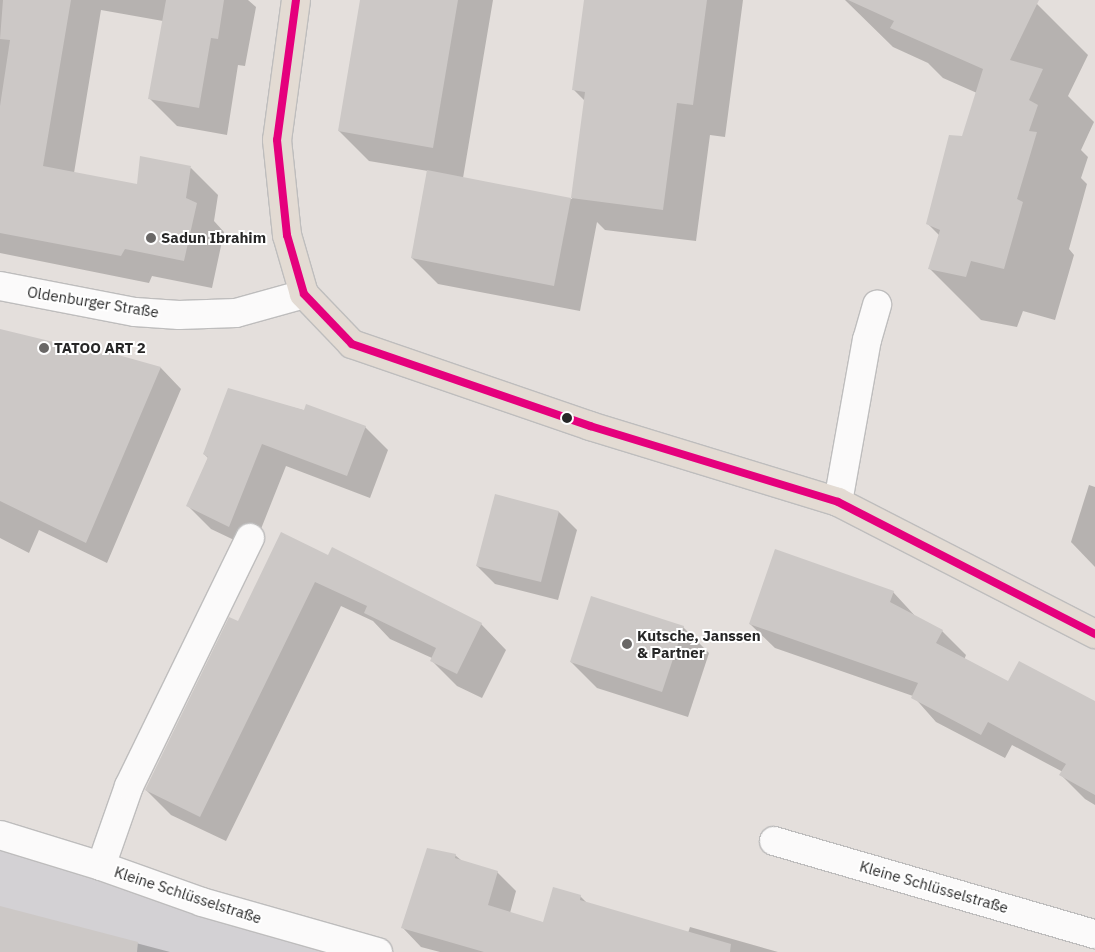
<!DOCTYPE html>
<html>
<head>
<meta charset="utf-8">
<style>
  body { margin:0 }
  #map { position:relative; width:1095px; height:952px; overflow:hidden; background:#e4dfdc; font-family:"IBM Plex Sans",sans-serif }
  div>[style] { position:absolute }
  .industrial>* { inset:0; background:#d3d1d4 }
  .shadow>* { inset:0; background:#0003 }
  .building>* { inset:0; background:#ccc8c6 }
  .roads { filter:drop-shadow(1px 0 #bebdbd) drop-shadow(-1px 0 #bebdbd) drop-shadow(0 1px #bebdbd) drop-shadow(0 -1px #bebdbd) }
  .minor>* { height:28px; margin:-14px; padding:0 14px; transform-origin:14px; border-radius:14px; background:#fbfafa }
  .major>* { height:28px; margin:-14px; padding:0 14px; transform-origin:14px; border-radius:14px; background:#e3dbd3 }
  .bus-1>* { height:8px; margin:-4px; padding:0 4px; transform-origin:4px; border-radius:4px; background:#e5007d }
  .dots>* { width:14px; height:14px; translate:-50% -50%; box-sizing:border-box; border:2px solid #fff; border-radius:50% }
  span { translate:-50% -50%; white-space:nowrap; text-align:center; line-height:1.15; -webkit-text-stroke:4px #fff; paint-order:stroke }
  .poi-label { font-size:15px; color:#272727; font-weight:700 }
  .left { translate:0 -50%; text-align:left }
  .street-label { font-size:15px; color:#272727 }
</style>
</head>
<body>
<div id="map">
  <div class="industrial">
    <i style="clip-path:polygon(0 846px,346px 952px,0 952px)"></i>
  </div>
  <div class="shadow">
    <i style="clip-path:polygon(0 0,248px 0,256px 7px,245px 66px,238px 65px,227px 135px,177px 126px,149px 98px,163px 21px,101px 10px,74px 173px,138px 185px,191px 168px,218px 195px,214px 221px,224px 232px,212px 288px,152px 276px,149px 283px,0 253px)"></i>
    <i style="clip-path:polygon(361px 0,493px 0,463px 178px,572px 199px,585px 101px,574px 90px,586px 0,743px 0,725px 137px,710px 135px,696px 241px,605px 230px,597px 222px,580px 311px,438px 284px,412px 258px,428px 171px,369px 161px,339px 131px)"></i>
    <i style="clip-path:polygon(845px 0,1027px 0,1037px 4px,1088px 55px,1068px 96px,1094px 122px,1081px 150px,1088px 157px,1081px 178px,1087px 184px,1069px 249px,1074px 255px,1055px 320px,1023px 311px,1017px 327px,981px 320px,930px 269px,940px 236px,928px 224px,963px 138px,977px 93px,943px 78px,928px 63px,893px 47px)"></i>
    <i style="clip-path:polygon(0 330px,104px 355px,105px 353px,161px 368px,181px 389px,107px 563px,39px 530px,29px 553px,0 538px)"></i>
    <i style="clip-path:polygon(229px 390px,365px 427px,388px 450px,370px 498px,286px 466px,253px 549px,211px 529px,188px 506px,208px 458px,204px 454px)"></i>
    <i style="clip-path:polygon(1089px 485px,1095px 487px,1095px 567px,1071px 542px)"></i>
    <i style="clip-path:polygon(496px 495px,559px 512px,577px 530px,558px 600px,495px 584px,477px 566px)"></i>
    <i style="clip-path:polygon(329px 556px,481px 624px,506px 650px,482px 698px,457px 686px,431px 660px,432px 658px,390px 639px,373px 621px,341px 606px,226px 841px,171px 815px,146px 790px,238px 623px)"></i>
    <i style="clip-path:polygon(893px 592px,917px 618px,942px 631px,966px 655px,964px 660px,1008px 683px,1095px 702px,1095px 805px,1085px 799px,1061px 775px,1063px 772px,1012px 745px,1005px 758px,936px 722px,913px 696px,775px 648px,750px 624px)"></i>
    <i style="clip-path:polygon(683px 627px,709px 653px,688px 717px,597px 688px,571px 662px)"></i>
    <i style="clip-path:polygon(455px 855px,462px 861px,497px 872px,516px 891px,510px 913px,544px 923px,580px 896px,588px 904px,688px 933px,690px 927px,778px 952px,440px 952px,421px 947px,402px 927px)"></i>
    <i style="clip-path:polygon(0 907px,170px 952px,0 952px)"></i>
  </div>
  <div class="building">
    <i style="clip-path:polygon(3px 0,71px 0,43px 166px,137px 184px,140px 156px,191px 166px,186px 198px,197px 203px,184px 261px,125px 249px,121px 256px,0 233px,0 106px,10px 40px,0 39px)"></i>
    <i style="clip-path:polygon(166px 0,224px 0,218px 39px,211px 38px,199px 108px,148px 99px)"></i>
    <i style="clip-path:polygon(360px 0,458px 0,433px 148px,338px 131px)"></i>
    <i style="clip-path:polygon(584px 0,707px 0,693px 105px,677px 103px,663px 210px,571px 198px,585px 92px,572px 90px)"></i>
    <i style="clip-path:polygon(848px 0,1039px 0,1010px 60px,1043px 69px,1029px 100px,1038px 105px,1029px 131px,1037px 132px,1017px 199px,1023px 202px,1004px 269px,971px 261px,966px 277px,928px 269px,940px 230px,926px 224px,949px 135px,962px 136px,983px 69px,890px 28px,894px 21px)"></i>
    <i style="clip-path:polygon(427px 170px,571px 198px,554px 286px,411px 258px)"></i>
    <i style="clip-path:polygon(0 329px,103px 354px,104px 351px,161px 367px,86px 543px,0 501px)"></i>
    <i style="clip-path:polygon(228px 388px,304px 410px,306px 404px,366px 426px,347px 476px,262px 444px,229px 527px,186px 506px,208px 457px,203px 454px)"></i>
    <i style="clip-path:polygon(495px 494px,559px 511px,541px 582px,476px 566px)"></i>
    <i style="clip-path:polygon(281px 532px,328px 555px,332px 547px,482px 623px,457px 674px,430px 661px,436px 648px,364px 613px,367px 606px,315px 582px,200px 817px,145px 790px,229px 617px,238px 621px)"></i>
    <i style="clip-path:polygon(775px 549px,894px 591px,890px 602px,943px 630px,936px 643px,1008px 681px,1019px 661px,1095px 701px,1095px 795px,1059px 775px,1066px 764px,988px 722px,981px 735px,911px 698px,918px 683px,749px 624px)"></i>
    <i style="clip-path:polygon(591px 596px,684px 626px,662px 692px,570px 662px)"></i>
    <i style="clip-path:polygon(427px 848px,456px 854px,455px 858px,498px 871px,488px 905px,543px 922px,553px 887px,581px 895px,580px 900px,731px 944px,730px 952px,484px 952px,401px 928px)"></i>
    <i style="clip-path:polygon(0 906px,138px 942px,137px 952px,0 952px)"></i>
  </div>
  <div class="roads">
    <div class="minor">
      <i style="left:0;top:286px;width:137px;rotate:10.9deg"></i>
      <i style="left:135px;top:312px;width:44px;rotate:3.9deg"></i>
      <i style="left:179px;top:315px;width:57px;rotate:-2deg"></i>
      <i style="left:236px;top:313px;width:71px;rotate:-15.6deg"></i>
      <i style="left:838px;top:502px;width:165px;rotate:-79.9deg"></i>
      <i style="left:867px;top:340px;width:37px;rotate:-74deg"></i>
      <i style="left:0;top:835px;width:106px;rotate:17.1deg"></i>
      <i style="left:101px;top:866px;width:107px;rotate:19.6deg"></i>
      <i style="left:202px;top:902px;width:183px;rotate:15.9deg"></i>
      <i style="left:774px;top:841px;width:334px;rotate:16.2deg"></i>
      <i style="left:101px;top:866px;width:85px;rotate:-70.7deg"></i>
      <i style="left:129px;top:786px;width:276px;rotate:-64deg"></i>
    </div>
    <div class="major">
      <i style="left:296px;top:0;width:141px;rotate:97.7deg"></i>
      <i style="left:277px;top:140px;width:96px;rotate:84deg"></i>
      <i style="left:287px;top:235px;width:61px;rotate:73.9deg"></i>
      <i style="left:304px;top:294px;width:69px;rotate:46.2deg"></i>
      <i style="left:352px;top:344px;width:252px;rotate:19deg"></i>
      <i style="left:590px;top:426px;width:259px;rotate:17deg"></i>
      <i style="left:838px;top:502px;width:289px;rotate:27.2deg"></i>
    </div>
  </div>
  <div class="bus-1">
    <i style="left:296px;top:0;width:141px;rotate:97.7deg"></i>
    <i style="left:277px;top:140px;width:96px;rotate:84deg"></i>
    <i style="left:287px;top:235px;width:61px;rotate:73.9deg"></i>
    <i style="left:304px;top:294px;width:69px;rotate:46.2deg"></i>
    <i style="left:352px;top:344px;width:252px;rotate:19deg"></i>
    <i style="left:590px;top:426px;width:259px;rotate:17deg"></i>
    <i style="left:838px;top:502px;width:289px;rotate:27.2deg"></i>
  </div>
  <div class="dots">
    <i style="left:151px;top:238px;background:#696766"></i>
    <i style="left:44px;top:348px;background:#696766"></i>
    <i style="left:567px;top:418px;background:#272727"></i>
    <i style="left:627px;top:644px;background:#696766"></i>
  </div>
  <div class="poi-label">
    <span class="left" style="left:161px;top:238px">Sadun Ibrahim</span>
    <span class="left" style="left:54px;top:348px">TATOO ART 2</span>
    <span class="left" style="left:637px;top:644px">Kutsche, Janssen<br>&amp; Partner</span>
  </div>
  <div class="street-label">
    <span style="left:93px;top:302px;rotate:9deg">Oldenburger Straße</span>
    <span style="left:934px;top:887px;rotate:16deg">Kleine Schlüsselstraße</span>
    <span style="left:188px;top:895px;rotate:18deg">Kleine Schlüsselstraße</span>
  </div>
</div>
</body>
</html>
